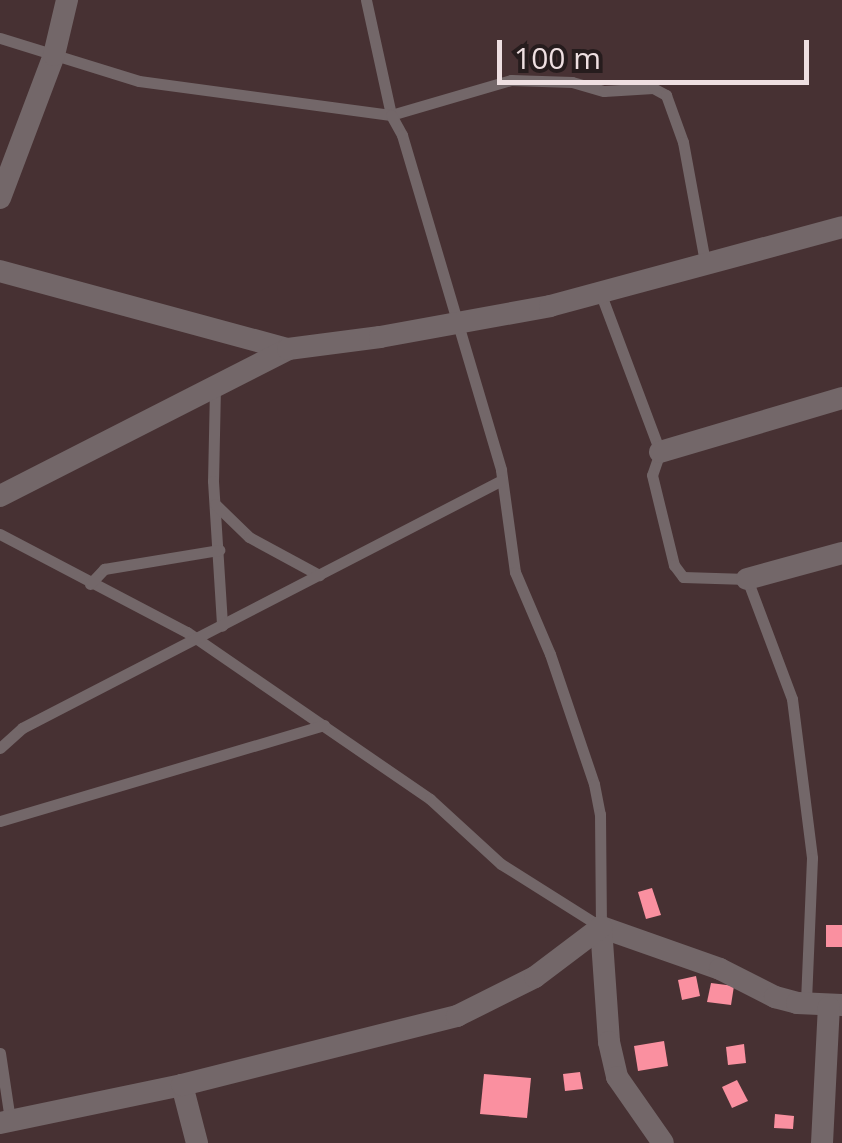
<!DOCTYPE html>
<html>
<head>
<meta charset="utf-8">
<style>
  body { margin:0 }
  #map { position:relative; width:842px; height:1143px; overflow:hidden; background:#473133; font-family:"Open Sans",sans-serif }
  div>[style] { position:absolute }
  .building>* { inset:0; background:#fa90a0 }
  .service>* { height:11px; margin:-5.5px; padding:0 5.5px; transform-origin:5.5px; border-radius:5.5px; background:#736769 }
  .minor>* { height:22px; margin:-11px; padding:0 11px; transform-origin:11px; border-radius:11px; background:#736769 }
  span { translate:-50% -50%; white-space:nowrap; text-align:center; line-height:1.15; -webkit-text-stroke:10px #261c1d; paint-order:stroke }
  .scale { position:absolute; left:497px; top:40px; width:312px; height:45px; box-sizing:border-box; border:5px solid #eedfe1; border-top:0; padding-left:12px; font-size:30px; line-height:35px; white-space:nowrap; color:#eedfe1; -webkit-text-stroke:8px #261c1d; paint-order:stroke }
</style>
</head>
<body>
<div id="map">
  <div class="building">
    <i style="clip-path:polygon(652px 888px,661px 915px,646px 919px,638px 892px)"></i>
    <i style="clip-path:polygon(826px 925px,842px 925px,842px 947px,826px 947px)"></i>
    <i style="clip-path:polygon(696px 976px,700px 996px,682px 1000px,678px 980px)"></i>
    <i style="clip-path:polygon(711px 983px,734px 986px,731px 1005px,707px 1002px)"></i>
    <i style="clip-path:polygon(664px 1041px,668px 1066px,638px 1071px,634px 1046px)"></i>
    <i style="clip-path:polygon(744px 1044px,746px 1063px,728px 1065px,726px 1047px)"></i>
    <i style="clip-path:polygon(580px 1072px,583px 1089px,565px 1091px,563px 1074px)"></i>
    <i style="clip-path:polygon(484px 1074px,531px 1078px,527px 1118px,480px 1114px)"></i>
    <i style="clip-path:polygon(737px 1080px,748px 1101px,732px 1108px,722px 1087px)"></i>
    <i style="clip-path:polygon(775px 1114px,794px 1116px,793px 1129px,774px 1128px)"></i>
  </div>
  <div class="service">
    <i style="left:366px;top:0;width:118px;rotate:77.7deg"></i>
    <i style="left:391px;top:115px;width:125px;rotate:-16.3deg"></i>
    <i style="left:511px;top:80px;width:61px;rotate:1.9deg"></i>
    <i style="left:572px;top:82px;width:33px;rotate:16deg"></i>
    <i style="left:604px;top:91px;width:49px;rotate:-3.5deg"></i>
    <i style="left:653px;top:88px;width:15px;rotate:28deg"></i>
    <i style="left:666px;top:95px;width:50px;rotate:70.1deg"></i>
    <i style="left:683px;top:142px;width:122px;rotate:79.6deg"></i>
    <i style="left:0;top:38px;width:145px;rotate:17.2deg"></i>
    <i style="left:139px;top:81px;width:254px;rotate:7.7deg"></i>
    <i style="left:391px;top:115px;width:23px;rotate:61deg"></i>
    <i style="left:402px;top:135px;width:349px;rotate:73.5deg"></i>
    <i style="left:501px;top:470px;width:103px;rotate:82.2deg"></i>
    <i style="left:515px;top:572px;width:89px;rotate:66.9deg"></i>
    <i style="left:550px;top:654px;width:137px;rotate:71.3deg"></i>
    <i style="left:594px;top:784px;width:31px;rotate:79deg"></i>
    <i style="left:600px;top:814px;width:113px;rotate:89.5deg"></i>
    <i style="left:600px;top:292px;width:171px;rotate:69.4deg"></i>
    <i style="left:660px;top:452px;width:24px;rotate:109deg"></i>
    <i style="left:652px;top:475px;width:93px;rotate:76.3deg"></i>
    <i style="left:674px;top:565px;width:15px;rotate:53deg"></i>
    <i style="left:683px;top:577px;width:64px;rotate:1.8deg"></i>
    <i style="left:747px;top:579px;width:128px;rotate:69.4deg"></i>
    <i style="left:792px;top:699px;width:160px;rotate:82.8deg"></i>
    <i style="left:812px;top:858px;width:146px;rotate:92.4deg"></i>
    <i style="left:215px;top:387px;width:94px;rotate:91.2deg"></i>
    <i style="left:213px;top:481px;width:145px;rotate:86.4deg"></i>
    <i style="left:215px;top:504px;width:47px;rotate:44.1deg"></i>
    <i style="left:249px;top:537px;width:80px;rotate:28.5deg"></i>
    <i style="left:0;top:534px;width:211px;rotate:27.7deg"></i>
    <i style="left:187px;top:632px;width:295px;rotate:34.5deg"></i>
    <i style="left:430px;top:799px;width:96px;rotate:42.5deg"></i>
    <i style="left:501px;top:864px;width:118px;rotate:32.2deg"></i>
    <i style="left:90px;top:584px;width:21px;rotate:-47deg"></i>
    <i style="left:104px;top:569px;width:117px;rotate:-9.4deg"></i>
    <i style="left:0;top:748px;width:30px;rotate:-42deg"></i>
    <i style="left:22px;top:728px;width:540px;rotate:-27.32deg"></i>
    <i style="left:0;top:821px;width:338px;rotate:-16.5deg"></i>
    <i style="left:0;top:1053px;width:68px;rotate:81.5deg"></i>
  </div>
  <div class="minor">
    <i style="left:0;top:198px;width:153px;rotate:-69.3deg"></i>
    <i style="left:54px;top:55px;width:57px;rotate:-76.7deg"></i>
    <i style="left:0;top:271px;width:298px;rotate:15.2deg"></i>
    <i style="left:660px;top:452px;width:190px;rotate:-16.5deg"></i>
    <i style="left:0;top:496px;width:323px;rotate:-27deg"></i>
    <i style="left:288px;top:349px;width:93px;rotate:-7.4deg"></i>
    <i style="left:380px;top:337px;width:173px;rotate:-10.3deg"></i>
    <i style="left:550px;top:306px;width:302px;rotate:-15.1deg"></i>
    <i style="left:747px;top:579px;width:98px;rotate:-15.3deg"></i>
    <i style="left:601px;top:927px;width:126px;rotate:19.4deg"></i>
    <i style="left:720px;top:969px;width:62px;rotate:27deg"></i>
    <i style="left:775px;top:997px;width:23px;rotate:15deg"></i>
    <i style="left:797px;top:1003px;width:45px;rotate:2.5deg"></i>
    <i style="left:601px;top:927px;width:115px;rotate:86deg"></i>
    <i style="left:609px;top:1042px;width:36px;rotate:77deg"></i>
    <i style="left:617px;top:1077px;width:80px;rotate:55.1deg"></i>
    <i style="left:182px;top:1085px;width:60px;rotate:75.5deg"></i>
    <i style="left:0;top:1123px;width:186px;rotate:-11.8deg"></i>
    <i style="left:182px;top:1085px;width:284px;rotate:-14.1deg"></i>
    <i style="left:457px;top:1016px;width:87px;rotate:-26.6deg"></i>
    <i style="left:535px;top:977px;width:83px;rotate:-37.1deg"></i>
    <i style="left:822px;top:1143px;width:136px;rotate:-87.1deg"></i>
  </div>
  <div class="scale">100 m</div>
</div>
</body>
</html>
